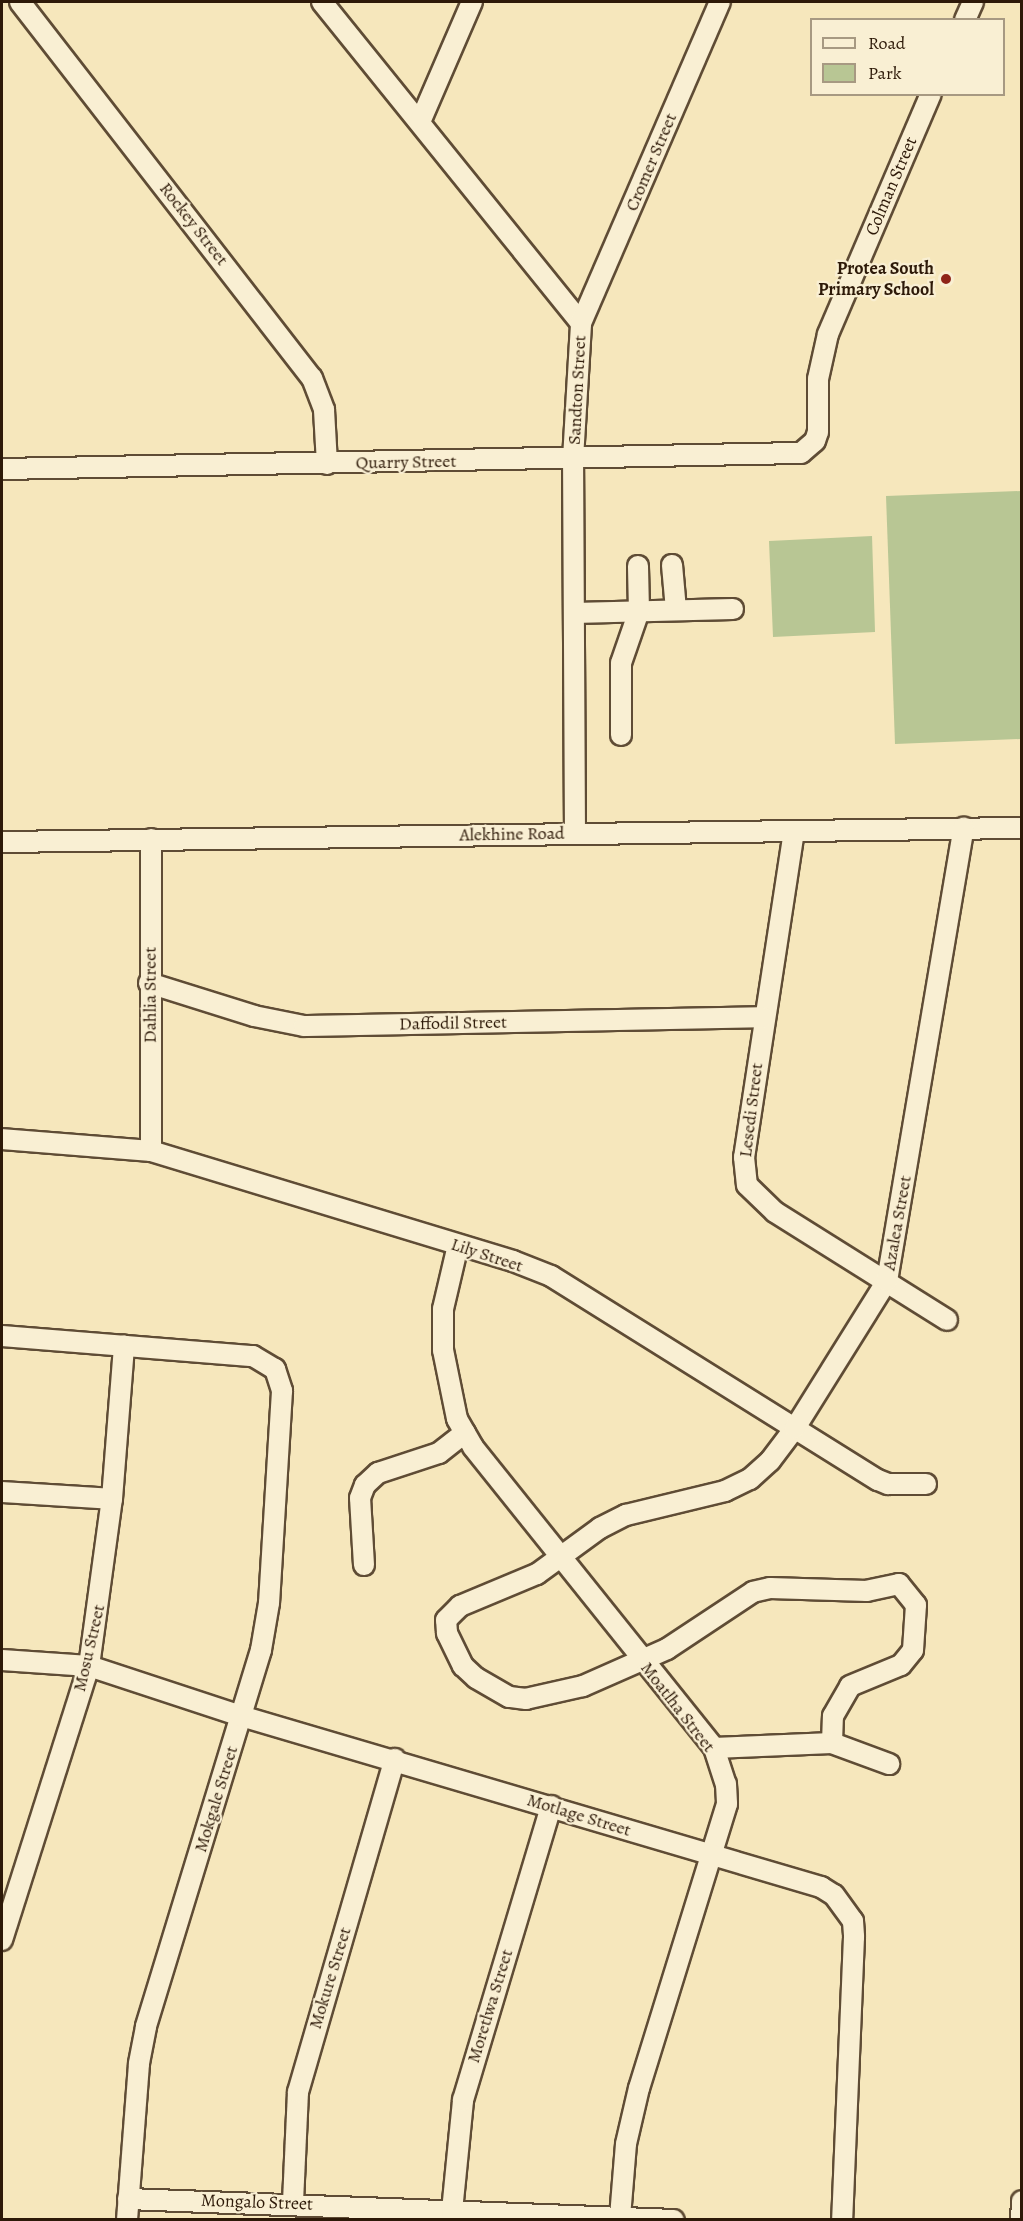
<!DOCTYPE html>
<html>
<head>
<meta charset="utf-8">
<style>
  body { margin:0 }
  #map { position:relative; width:1023px; height:2221px; overflow:hidden; background:#f6e7bc; font-family:Alegreya,serif }
  div>[style] { position:absolute }
  .green>* { inset:0; background:#b8c694 }
  .roads { filter:drop-shadow(2px 0 #5f4c35) drop-shadow(-2px 0 #5f4c35) drop-shadow(0 2px #5f4c35) drop-shadow(0 -2px #5f4c35) }
  .minor>* { height:20px; margin:-10px; padding:0 10px; transform-origin:10px; border-radius:10px; background:#f9efd3 }
  .dots>* { width:16px; height:16px; translate:-50% -50%; box-sizing:border-box; border:3px solid #f9efd3; border-radius:50% }
  span { translate:-50% -50%; white-space:nowrap; text-align:center; line-height:1.15; -webkit-text-stroke:4.5px #f9efd3; paint-order:stroke }
  .street-label { font-size:18px; color:#2d1908 }
  .poi-label { font-size:18px; color:#2d1908; font-weight:700 }
  .right { translate:-100% -50%; text-align:right }
  .frame { position:absolute; inset:0; border:3px solid #2d1908; pointer-events:none }
  .legend { position:absolute; left:810px; top:18px; width:195px; height:78px; box-sizing:border-box; background:#f9efd3; border:2px solid #a79982; margin:0; padding:8px 10px; list-style:none; font-size:18px; color:#2d1908 }
  .legend li { display:flex; align-items:center; gap:12px; height:30px }
  .legend b { width:30px; border:2px solid #a79982 }
</style>
</head>
<body>
<div id="map">
  <div class="green">
    <i style="clip-path:polygon(1021px 491px,1021px 739px,895px 744px,886px 496px)"></i>
    <i style="clip-path:polygon(872px 536px,875px 632px,773px 637px,769px 541px)"></i>
  </div>
  <div class="roads">
    <div class="minor">
      <i style="left:20px;top:2px;width:476px;rotate:52.2deg"></i>
      <i style="left:312px;top:378px;width:34px;rotate:69deg"></i>
      <i style="left:324px;top:410px;width:54px;rotate:86.8deg"></i>
      <i style="left:322px;top:2px;width:412px;rotate:51.1deg"></i>
      <i style="left:965px;top:20px;width:20px;rotate:-66deg"></i>
      <i style="left:420px;top:122px;width:131px;rotate:-66.6deg"></i>
      <i style="left:2px;top:469px;width:799px;rotate:-1.15deg"></i>
      <i style="left:801px;top:453px;width:18px;rotate:-41deg"></i>
      <i style="left:815px;top:441px;width:9px;rotate:-72deg"></i>
      <i style="left:818px;top:432px;width:53px;rotate:-90deg"></i>
      <i style="left:818px;top:379px;width:46px;rotate:-77.5deg"></i>
      <i style="left:828px;top:334px;width:261px;rotate:-66.8deg"></i>
      <i style="left:672px;top:565px;width:45px;rotate:84.9deg"></i>
      <i style="left:574px;top:613px;width:159px;rotate:-1.4deg"></i>
      <i style="left:621px;top:735px;width:72px;rotate:-90deg"></i>
      <i style="left:621px;top:663px;width:55px;rotate:-70.9deg"></i>
      <i style="left:639px;top:611px;width:45px;rotate:-91.3deg"></i>
      <i style="left:794px;top:831px;width:330px;rotate:98.7deg"></i>
      <i style="left:744px;top:1157px;width:28px;rotate:84deg"></i>
      <i style="left:747px;top:1185px;width:39px;rotate:44deg"></i>
      <i style="left:775px;top:1212px;width:203px;rotate:32.1deg"></i>
      <i style="left:575px;top:834px;width:375px;rotate:-90.3deg"></i>
      <i style="left:573px;top:459px;width:136px;rotate:-86.6deg"></i>
      <i style="left:581px;top:323px;width:350px;rotate:-66.6deg"></i>
      <i style="left:2px;top:842px;width:1020px;rotate:-0.79deg"></i>
      <i style="left:149px;top:983px;width:110px;rotate:17.4deg"></i>
      <i style="left:254px;top:1016px;width:51px;rotate:11.3deg"></i>
      <i style="left:304px;top:1026px;width:459px;rotate:-1.1deg"></i>
      <i style="left:2px;top:1139px;width:149px;rotate:4.6deg"></i>
      <i style="left:151px;top:1151px;width:378px;rotate:16.9deg"></i>
      <i style="left:513px;top:1261px;width:41px;rotate:21.5deg"></i>
      <i style="left:551px;top:1276px;width:385px;rotate:32deg"></i>
      <i style="left:878px;top:1480px;width:11px;rotate:22deg"></i>
      <i style="left:888px;top:1484px;width:38px"></i>
      <i style="left:151px;top:1151px;width:312px;rotate:-90deg"></i>
      <i style="left:458px;top:1245px;width:66px;rotate:103.2deg"></i>
      <i style="left:443px;top:1309px;width:41px;rotate:90deg"></i>
      <i style="left:443px;top:1350px;width:70px;rotate:78.5deg"></i>
      <i style="left:457px;top:1419px;width:32px;rotate:60deg"></i>
      <i style="left:473px;top:1447px;width:386px;rotate:51.3deg"></i>
      <i style="left:714px;top:1748px;width:38px;rotate:72deg"></i>
      <i style="left:726px;top:1784px;width:20px;rotate:87deg"></i>
      <i style="left:727px;top:1804px;width:297px;rotate:107.2deg"></i>
      <i style="left:639px;top:2088px;width:57px;rotate:103.1deg"></i>
      <i style="left:626px;top:2144px;width:73px;rotate:94.7deg"></i>
      <i style="left:2px;top:1336px;width:252px;rotate:4.6deg"></i>
      <i style="left:253px;top:1356px;width:26px;rotate:31deg"></i>
      <i style="left:275px;top:1369px;width:23px;rotate:72deg"></i>
      <i style="left:282px;top:1391px;width:212px;rotate:93.5deg"></i>
      <i style="left:269px;top:1603px;width:48px;rotate:99.7deg"></i>
      <i style="left:261px;top:1650px;width:394px;rotate:107deg"></i>
      <i style="left:146px;top:2027px;width:38px;rotate:101deg"></i>
      <i style="left:139px;top:2064px;width:156px;rotate:94.4deg"></i>
      <i style="left:2px;top:1492px;width:110px;rotate:3.6deg"></i>
      <i style="left:364px;top:1565px;width:67px;rotate:-93.4deg"></i>
      <i style="left:360px;top:1498px;width:14px;rotate:-69deg"></i>
      <i style="left:365px;top:1485px;width:18px;rotate:-43deg"></i>
      <i style="left:378px;top:1473px;width:64px;rotate:-18.2deg"></i>
      <i style="left:439px;top:1453px;width:33px;rotate:-38deg"></i>
      <i style="left:2px;top:1660px;width:87px;rotate:3.9deg"></i>
      <i style="left:89px;top:1666px;width:160px;rotate:18.2deg"></i>
      <i style="left:241px;top:1716px;width:605px;rotate:16.43deg"></i>
      <i style="left:821px;top:1887px;width:15px;rotate:32deg"></i>
      <i style="left:834px;top:1895px;width:32px;rotate:54deg"></i>
      <i style="left:853px;top:1921px;width:16px;rotate:86deg"></i>
      <i style="left:854px;top:1937px;width:283px;rotate:92.4deg"></i>
      <i style="left:832px;top:1743px;width:27px;rotate:-88deg"></i>
      <i style="left:833px;top:1716px;width:34px;rotate:-60deg"></i>
      <i style="left:850px;top:1686px;width:55px;rotate:-22.4deg"></i>
      <i style="left:901px;top:1665px;width:19px;rotate:-51deg"></i>
      <i style="left:913px;top:1650px;width:45px;rotate:-86.2deg"></i>
      <i style="left:916px;top:1605px;width:27px;rotate:-129deg"></i>
      <i style="left:899px;top:1584px;width:33px;rotate:168deg"></i>
      <i style="left:867px;top:1591px;width:97px;rotate:-178.2deg"></i>
      <i style="left:770px;top:1588px;width:17px;rotate:167deg"></i>
      <i style="left:753px;top:1592px;width:103px;rotate:146.5deg"></i>
      <i style="left:667px;top:1649px;width:92px;rotate:156.2deg"></i>
      <i style="left:583px;top:1686px;width:58px;rotate:167.2deg"></i>
      <i style="left:526px;top:1699px;width:17px;rotate:-173deg"></i>
      <i style="left:509px;top:1697px;width:38px;rotate:-150deg"></i>
      <i style="left:476px;top:1678px;width:18px;rotate:-137deg"></i>
      <i style="left:463px;top:1666px;width:37px;rotate:-116deg"></i>
      <i style="left:447px;top:1633px;width:13px;rotate:-94deg"></i>
      <i style="left:446px;top:1620px;width:20px;rotate:-45deg"></i>
      <i style="left:460px;top:1606px;width:83px;rotate:-22.6deg"></i>
      <i style="left:537px;top:1574px;width:78px;rotate:-36.1deg"></i>
      <i style="left:600px;top:1528px;width:29px;rotate:-27deg"></i>
      <i style="left:626px;top:1515px;width:102px;rotate:-13.6deg"></i>
      <i style="left:725px;top:1491px;width:28px;rotate:-26deg"></i>
      <i style="left:750px;top:1479px;width:27px;rotate:-42deg"></i>
      <i style="left:770px;top:1461px;width:41px;rotate:-52.9deg"></i>
      <i style="left:795px;top:1428px;width:173px;rotate:-58deg"></i>
      <i style="left:887px;top:1281px;width:460px;rotate:-80.4deg"></i>
      <i style="left:714px;top:1748px;width:118px;rotate:-2.4deg"></i>
      <i style="left:832px;top:1743px;width:61px;rotate:20.2deg"></i>
      <i style="left:2px;top:1940px;width:287px;rotate:-72.4deg"></i>
      <i style="left:89px;top:1666px;width:169px;rotate:-82.2deg"></i>
      <i style="left:112px;top:1499px;width:154px;rotate:-85.5deg"></i>
      <i style="left:128px;top:2199px;width:546px;rotate:2.2deg"></i>
      <i style="left:293px;top:2202px;width:110px;rotate:-87.4deg"></i>
      <i style="left:298px;top:2092px;width:347px;rotate:-73.8deg"></i>
      <i style="left:452px;top:2211px;width:112px;rotate:-84.3deg"></i>
      <i style="left:463px;top:2100px;width:307px;rotate:-73.3deg"></i>
      <i style="left:1021px;top:2220px;width:19px;rotate:-87deg"></i>
    </div>
  </div>
  <div class="dots">
    <i style="left:946px;top:279px;background:#8f2418"></i>
  </div>
  <div class="street-label">
    <span style="left:651px;top:162px;rotate:-67deg">Cromer Street</span>
    <span style="left:891px;top:186px;rotate:-67deg">Colman Street</span>
    <span style="left:194px;top:224px;rotate:52deg">Rockey Street</span>
    <span style="left:577px;top:390px;rotate:-87deg">Sandton Street</span>
    <span style="left:406px;top:462px;rotate:-1deg">Quarry Street</span>
    <span style="left:512px;top:834px;rotate:-1deg">Alekhine Road</span>
    <span style="left:150px;top:995px;rotate:-90deg">Dahlia Street</span>
    <span style="left:453px;top:1023px;rotate:-1deg">Daffodil Street</span>
    <span style="left:751px;top:1110px;rotate:-83deg">Lesedi Street</span>
    <span style="left:897px;top:1223px;rotate:-80deg">Azalea Street</span>
    <span style="left:487px;top:1255px;rotate:18deg">Lily Street</span>
    <span style="left:89px;top:1648px;rotate:-77deg">Mosu Street</span>
    <span style="left:678px;top:1707px;rotate:52deg">Moatlha Street</span>
    <span style="left:216px;top:1799px;rotate:-73deg">Mokgale Street</span>
    <span style="left:579px;top:1815px;rotate:17deg">Motlage Street</span>
    <span style="left:330px;top:1978px;rotate:-73deg">Mokure Street</span>
    <span style="left:490px;top:2006px;rotate:-73deg">Moretlwa Street</span>
    <span style="left:257px;top:2202px;rotate:2deg">Mongalo Street</span>
  </div>
  <div class="poi-label">
    <span class="right" style="left:934px;top:279px">Protea South<br>Primary School</span>
  </div>
  <div class="frame"></div>
  <ul class="legend">
  <li><b style="height:8px;background:#f9efd3"></b>Road</li>
  <li><b style="height:16px;background:#b8c694"></b>Park</li>
  </ul>
</div>
</body>
</html>
